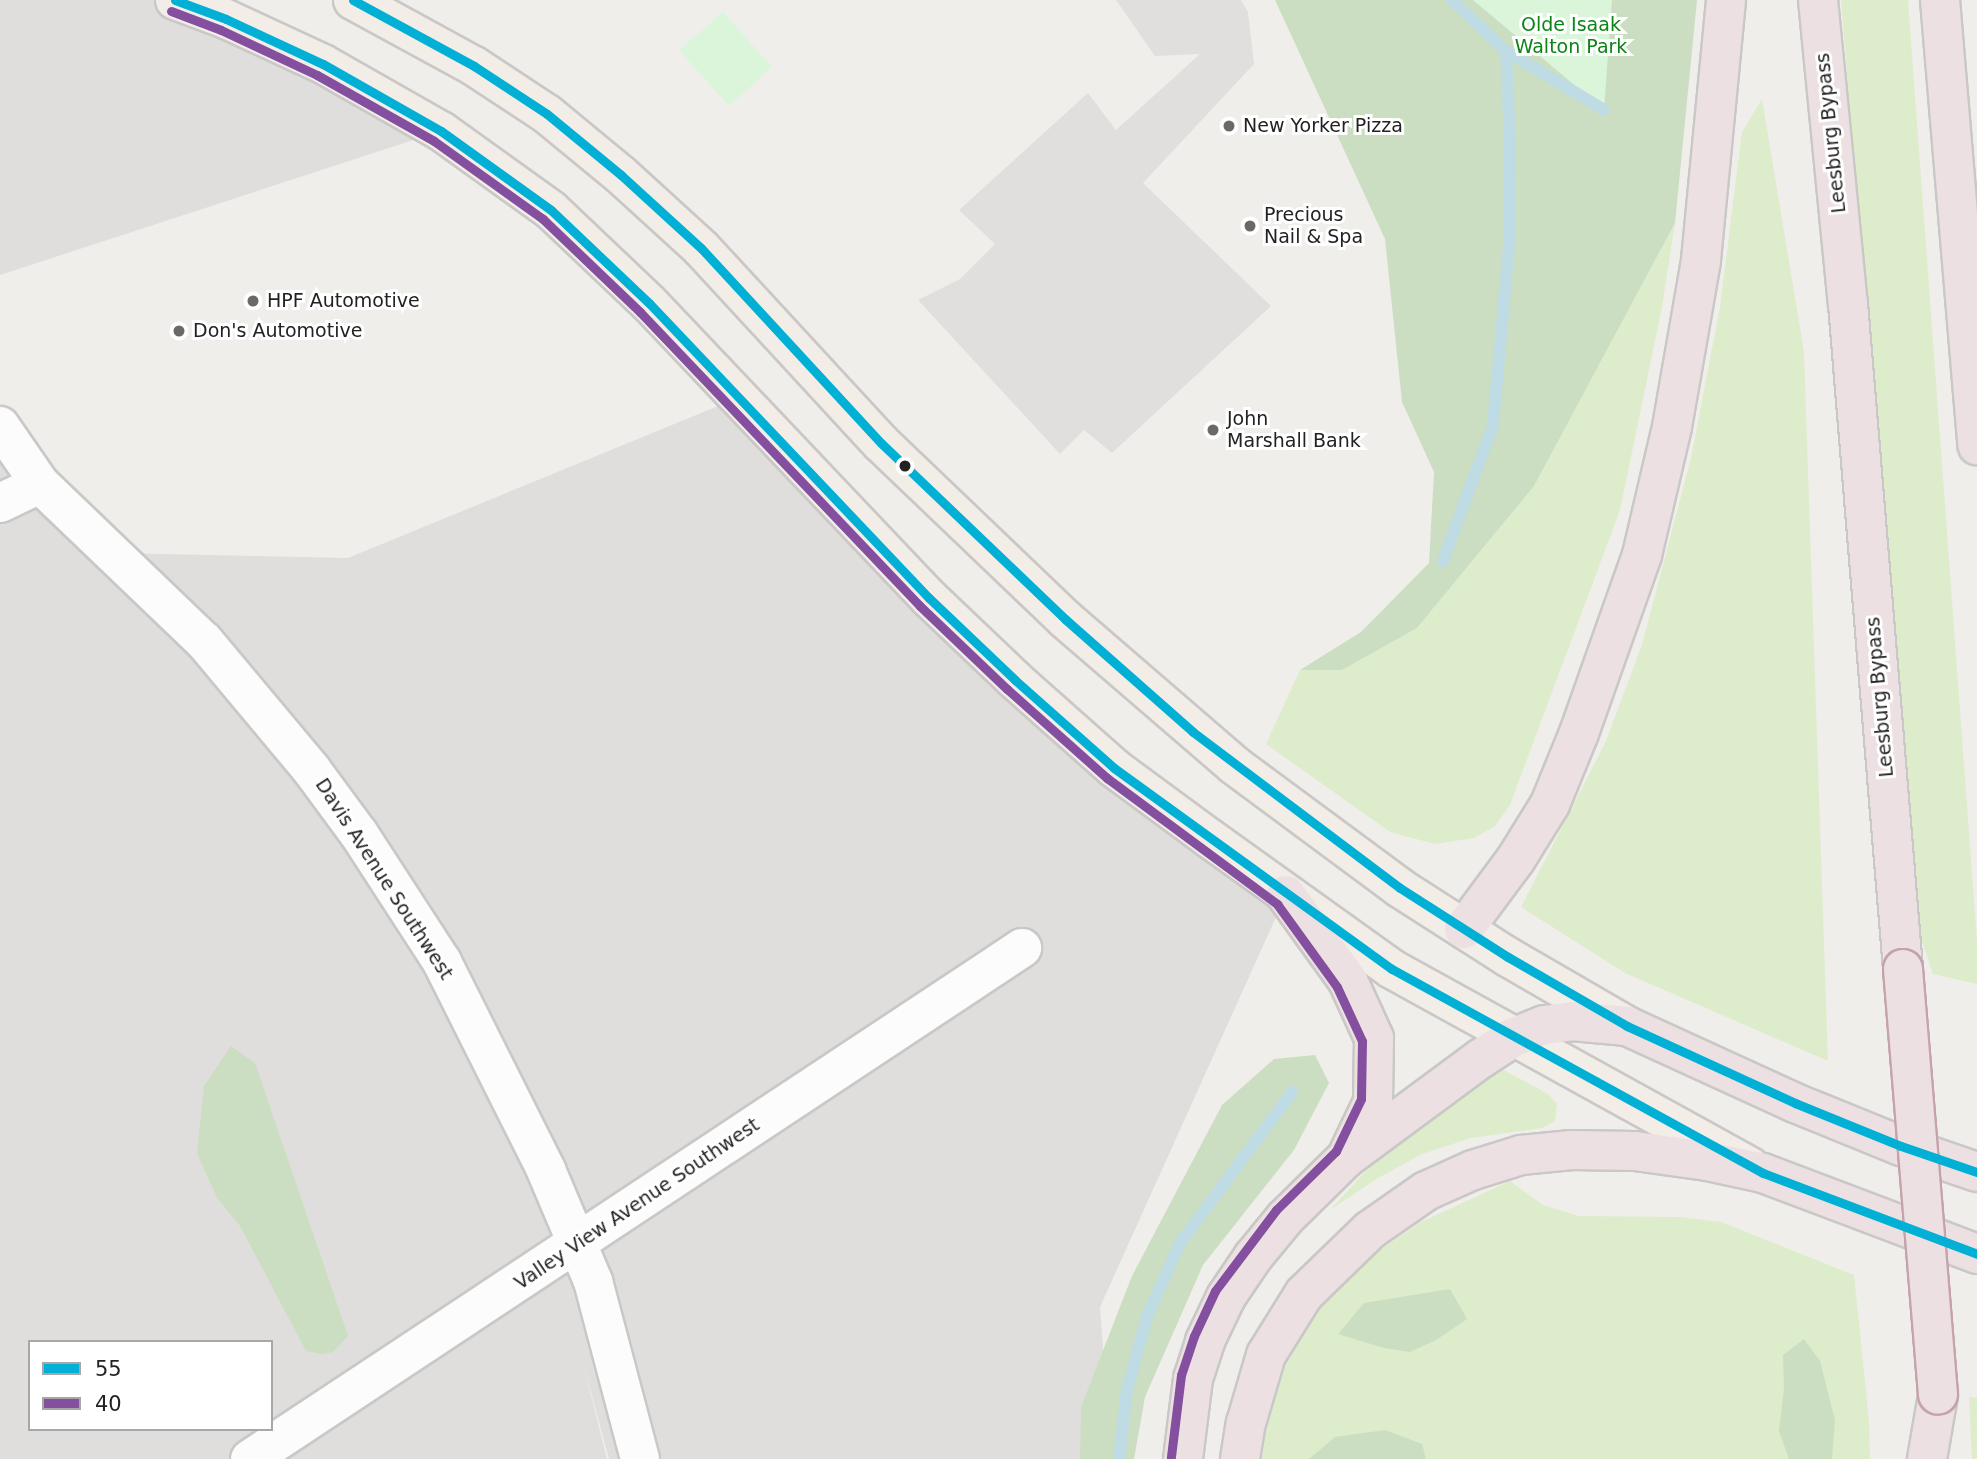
<!DOCTYPE html>
<html>
<head>
<meta charset="utf-8">
<style>
  body { margin:0 }
  #map { position:relative; width:1977px; height:1459px; overflow:hidden; background:#f0eeeb; font-family:"DejaVu Sans",sans-serif }
  div>[style] { position:absolute }
  .residential>* { inset:0; background:#dfdedc }
  .grass>* { inset:0; background:#ddeccb }
  .forest>* { inset:0; background:#cbdec1 }
  .park>* { inset:0; background:#daf5da }
  .parking>* { inset:0; background:#e0dfde }
  .stream>* { height:12px; margin:-6px; padding:0 6px; transform-origin:6px; border-radius:6px; background:#bfdbe3 }
  .roads { filter:drop-shadow(2px 0 #c9c8c7) drop-shadow(-2px 0 #c9c8c7) drop-shadow(0 2px #c9c8c7) drop-shadow(0 -2px #c9c8c7) }
  .minor>* { height:38px; margin:-19px; padding:0 19px; transform-origin:19px; border-radius:19px; background:#fdfcfc }
  .major>* { height:38px; margin:-19px; padding:0 19px; transform-origin:19px; border-radius:19px; background:#f3ede7 }
  .highway>* { height:38px; margin:-19px; padding:0 19px; transform-origin:19px; border-radius:19px; background:#ece0e2 }
  .bridges { filter:drop-shadow(2px 0 #c5a2ac) drop-shadow(-2px 0 #c5a2ac) drop-shadow(0 2px #c5a2ac) drop-shadow(0 -2px #c5a2ac) }
  .highway-bridge>* { height:38px; margin:-19px; padding:0 19px; transform-origin:19px; border-radius:19px; background:#ece0e2 }
  .bus-1>* { height:9px; margin:-4.5px; padding:0 4.5px; transform-origin:4.5px; border-radius:4.5px; background:#02b0d5 }
  .bus-2>* { height:9px; margin:-4.5px; padding:0 4.5px; transform-origin:4.5px; border-radius:4.5px; background:#844f9f }
  .dots>* { width:19px; height:19px; translate:-50% -50%; box-sizing:border-box; border:4px solid #fff; border-radius:50% }
  span { translate:-50% -50%; white-space:nowrap; text-align:center; line-height:1.15; -webkit-text-stroke:6px #fff; paint-order:stroke }
  .park-label { font-size:19px; color:#0c8416 }
  .poi-label { font-size:19px; color:#222 }
  .left { translate:0 -50%; text-align:left }
  .street-label { font-size:19px; color:#222 }
  .legend { position:absolute; left:28px; top:1340px; width:245px; height:91px; box-sizing:border-box; background:#fff; border:2px solid #a7a7a7; margin:0; padding:9px 12px; list-style:none; font-size:21px; color:#222 }
  .legend li { display:flex; align-items:center; gap:14px; height:35px }
  .legend b { width:35px; border:2px solid #a7a7a7 }
</style>
</head>
<body>
<div id="map">
  <div class="residential">
    <i style="clip-path:polygon(0 0,175px 0,441px 131px,0 275px)"></i>
    <i style="clip-path:polygon(evenodd,740px 397px,880px 548px,1286px 895px,1100px 1307px,1111px 1459px,609px 1459px,583px 1363px,607px 1459px,0 1459px,0 426px,114px 553px,348px 558px,740px 397px,30px 1342px,271px 1342px,271px 1429px,30px 1429px,30px 1342px)"></i>
  </div>
  <div class="grass">
    <i style="clip-path:polygon(1841px 0,1908px 0,1977px 942px,1977px 984px,1933px 974px,1915px 920px)"></i>
    <i style="clip-path:polygon(1762px 99px,1804px 352px,1828px 1061px,1625px 973px,1521px 907px,1606px 741px,1642px 645px,1691px 458px,1720px 307px,1742px 132px)"></i>
    <i style="clip-path:polygon(1675px 223px,1662px 307px,1620px 510px,1510px 805px,1495px 826px,1474px 838px,1435px 844px,1390px 832px,1266px 744px,1300px 670px,1342px 670px,1417px 628px,1534px 486px)"></i>
    <i style="clip-path:polygon(1500px 1068px,1548px 1094px,1557px 1104px,1555px 1121px,1542px 1128px,1471px 1138px,1422px 1154px,1378px 1178px,1330px 1210px,1375px 1161px)"></i>
    <i style="clip-path:polygon(1510px 1181px,1543px 1205px,1579px 1216px,1680px 1217px,1721px 1222px,1854px 1275px,1869px 1421px,1870px 1459px,1262px 1459px,1264px 1438px,1284px 1369px,1317px 1309px,1364px 1261px,1421px 1222px)"></i>
    <i style="clip-path:polygon(1969px 1397px,1977px 1398px,1977px 1459px,1972px 1459px)"></i>
  </div>
  <div class="forest">
    <i style="clip-path:polygon(1275px 0,1697px 0,1675px 223px,1534px 486px,1417px 628px,1342px 670px,1300px 670px,1361px 632px,1429px 563px,1434px 472px,1402px 402px,1385px 239px)"></i>
    <i style="clip-path:polygon(231px 1046px,255px 1063px,348px 1336px,333px 1352px,322px 1354px,306px 1351px,240px 1226px,217px 1198px,197px 1153px,204px 1086px)"></i>
    <i style="clip-path:polygon(1315px 1055px,1329px 1083px,1294px 1150px,1203px 1265px,1145px 1397px,1134px 1459px,1080px 1459px,1081px 1407px,1132px 1276px,1222px 1105px,1274px 1059px)"></i>
    <i style="clip-path:polygon(1450px 1289px,1467px 1319px,1436px 1340px,1410px 1352px,1384px 1348px,1338px 1334px,1364px 1303px)"></i>
    <i style="clip-path:polygon(1804px 1339px,1820px 1361px,1835px 1420px,1832px 1459px,1789px 1459px,1779px 1431px,1784px 1388px,1783px 1355px)"></i>
    <i style="clip-path:polygon(1385px 1430px,1422px 1444px,1426px 1459px,1309px 1459px,1335px 1437px)"></i>
  </div>
  <div class="park">
    <i style="clip-path:polygon(1473px 0,1612px 0,1604px 110px)"></i>
    <i style="clip-path:polygon(723px 12px,772px 67px,729px 106px,679px 50px)"></i>
  </div>
  <div class="parking">
    <i style="clip-path:polygon(1116px 0,1241px 0,1248px 12px,1254px 64px,1143px 183px,1271px 306px,1112px 453px,1084px 430px,1060px 454px,918px 300px,960px 279px,995px 244px,959px 210px,1088px 93px,1116px 130px,1200px 54px,1155px 56px)"></i>
  </div>
  <div class="stream">
    <i style="left:1452px;top:0;width:74px;rotate:43.4deg"></i>
    <i style="left:1506px;top:51px;width:114px;rotate:31deg"></i>
    <i style="left:1443px;top:561px;width:145px;rotate:-69.8deg"></i>
    <i style="left:1493px;top:425px;width:179px;rotate:-84.9deg"></i>
    <i style="left:1509px;top:247px;width:106px;rotate:-89.5deg"></i>
    <i style="left:1510px;top:141px;width:90px;rotate:-92.5deg"></i>
    <i style="left:1119px;top:1459px;width:69px;rotate:-83.4deg"></i>
    <i style="left:1127px;top:1390px;width:79px;rotate:-74.6deg"></i>
    <i style="left:1148px;top:1314px;width:78px;rotate:-65.7deg"></i>
    <i style="left:1180px;top:1243px;width:188px;rotate:-53.4deg"></i>
  </div>
  <div class="roads">
    <div class="minor">
      <i style="left:0;top:426px;width:70px;rotate:55.4deg"></i>
      <i style="left:40px;top:484px;width:227px;rotate:43.8deg"></i>
      <i style="left:204px;top:641px;width:167px;rotate:50.1deg"></i>
      <i style="left:311px;top:769px;width:81px;rotate:53.6deg"></i>
      <i style="left:359px;top:834px;width:153px;rotate:57deg"></i>
      <i style="left:442px;top:962px;width:233px;rotate:63.4deg"></i>
      <i style="left:546px;top:1170px;width:121px;rotate:67.1deg"></i>
      <i style="left:593px;top:1281px;width:184px;rotate:75.2deg"></i>
      <i style="left:0;top:503px;width:44px;rotate:-25.4deg"></i>
      <i style="left:250px;top:1459px;width:926px;rotate:-33.5deg"></i>
    </div>
    <div class="major">
      <i style="left:175px;top:0;width:54px;rotate:20.4deg"></i>
      <i style="left:226px;top:19px;width:107px;rotate:24.9deg"></i>
      <i style="left:323px;top:64px;width:136px;rotate:29.6deg"></i>
      <i style="left:441px;top:131px;width:135px;rotate:35.7deg"></i>
      <i style="left:551px;top:210px;width:135px;rotate:43.5deg"></i>
      <i style="left:649px;top:303px;width:407px;rotate:46.5deg"></i>
      <i style="left:929px;top:598px;width:119px;rotate:43.6deg"></i>
      <i style="left:1015px;top:680px;width:132px;rotate:41.6deg"></i>
      <i style="left:1114px;top:768px;width:118px;rotate:36.4deg"></i>
      <i style="left:1209px;top:838px;width:225px;rotate:35.6deg"></i>
      <i style="left:1392px;top:969px;width:408px;rotate:28.9deg"></i>
      <i style="left:353px;top:0;width:138px;rotate:28.6deg"></i>
      <i style="left:474px;top:66px;width:87px;rotate:33.3deg"></i>
      <i style="left:547px;top:114px;width:96px;rotate:39.5deg"></i>
      <i style="left:621px;top:175px;width:108px;rotate:42.4deg"></i>
      <i style="left:701px;top:248px;width:265px;rotate:47.3deg"></i>
      <i style="left:881px;top:443px;width:255px;rotate:43.7deg"></i>
      <i style="left:1065px;top:619px;width:223px;rotate:40.8deg"></i>
      <i style="left:1234px;top:765px;width:207px;rotate:36.5deg"></i>
      <i style="left:1400px;top:888px;width:128px;rotate:32.6deg"></i>
      <i style="left:1508px;top:957px;width:138px;rotate:30.1deg"></i>
    </div>
    <div class="highway">
      <i style="left:1818px;top:0;width:305px;rotate:84.4deg"></i>
      <i style="left:1848px;top:304px;width:667px;rotate:85.27deg"></i>
      <i style="left:1940px;top:0;width:447px;rotate:85.2deg"></i>
      <i style="left:1286px;top:895px;width:106px;rotate:54.2deg"></i>
      <i style="left:1348px;top:981px;width:63px;rotate:65.5deg"></i>
      <i style="left:1374px;top:1038px;width:64px;rotate:90.9deg"></i>
      <i style="left:1373px;top:1102px;width:55px;rotate:115.6deg"></i>
      <i style="left:1464px;top:929px;width:87px;rotate:-53.4deg"></i>
      <i style="left:1516px;top:859px;width:65px;rotate:-58.3deg"></i>
      <i style="left:1550px;top:804px;width:77px;rotate:-67.8deg"></i>
      <i style="left:1579px;top:733px;width:189px;rotate:-70.5deg"></i>
      <i style="left:1642px;top:555px;width:131px;rotate:-76.8deg"></i>
      <i style="left:1672px;top:427px;width:169px;rotate:-80.1deg"></i>
      <i style="left:1701px;top:260px;width:261px;rotate:-84.5deg"></i>
      <i style="left:1183px;top:1459px;width:81px;rotate:-82.9deg"></i>
      <i style="left:1193px;top:1379px;width:40px;rotate:-72deg"></i>
      <i style="left:1205px;top:1341px;width:49px;rotate:-64.5deg"></i>
      <i style="left:1226px;top:1297px;width:48px;rotate:-56deg"></i>
      <i style="left:1253px;top:1257px;width:50px;rotate:-50.6deg"></i>
      <i style="left:1285px;top:1218px;width:86px;rotate:-44.5deg"></i>
      <i style="left:1346px;top:1158px;width:167px;rotate:-36.5deg"></i>
      <i style="left:1480px;top:1059px;width:38px;rotate:-33deg"></i>
      <i style="left:1512px;top:1038px;width:35px;rotate:-22deg"></i>
      <i style="left:1545px;top:1025px;width:27px;rotate:-8deg"></i>
      <i style="left:1572px;top:1021px;width:55px;rotate:5.2deg"></i>
      <i style="left:1627px;top:1026px;width:185px;rotate:24.6deg"></i>
      <i style="left:1795px;top:1103px;width:114px;rotate:22.1deg"></i>
      <i style="left:1901px;top:1146px;width:80px;rotate:18.9deg"></i>
      <i style="left:1240px;top:1459px;width:36px;rotate:-81deg"></i>
      <i style="left:1246px;top:1423px;width:71px;rotate:-73.6deg"></i>
      <i style="left:1266px;top:1355px;width:72px;rotate:-58.1deg"></i>
      <i style="left:1304px;top:1294px;width:92px;rotate:-44.1deg"></i>
      <i style="left:1370px;top:1230px;width:68px;rotate:-34.9deg"></i>
      <i style="left:1426px;top:1191px;width:51px;rotate:-24.1deg"></i>
      <i style="left:1473px;top:1170px;width:50px;rotate:-17.4deg"></i>
      <i style="left:1521px;top:1155px;width:51px;rotate:-5.6deg"></i>
      <i style="left:1572px;top:1150px;width:63px;rotate:0.9deg"></i>
      <i style="left:1635px;top:1151px;width:73px;rotate:7.9deg"></i>
      <i style="left:1707px;top:1161px;width:57px;rotate:12.1deg"></i>
      <i style="left:1763px;top:1173px;width:229px;rotate:20.7deg"></i>
      <i style="left:1927px;top:1459px;width:65px;rotate:-80.2deg"></i>
    </div>
  </div>
  <div class="bridges">
    <div class="highway-bridge">
      <i style="left:1903px;top:969px;width:427px;rotate:85.3deg"></i>
    </div>
  </div>
  <div class="bus-1">
    <i style="left:175px;top:0;width:54px;rotate:20.4deg"></i>
    <i style="left:226px;top:19px;width:107px;rotate:24.9deg"></i>
    <i style="left:323px;top:64px;width:136px;rotate:29.6deg"></i>
    <i style="left:441px;top:131px;width:135px;rotate:35.7deg"></i>
    <i style="left:551px;top:210px;width:135px;rotate:43.5deg"></i>
    <i style="left:649px;top:303px;width:407px;rotate:46.5deg"></i>
    <i style="left:929px;top:598px;width:119px;rotate:43.6deg"></i>
    <i style="left:1015px;top:680px;width:132px;rotate:41.6deg"></i>
    <i style="left:1114px;top:768px;width:343px;rotate:35.9deg"></i>
    <i style="left:1392px;top:969px;width:423px;rotate:28.8deg"></i>
    <i style="left:1763px;top:1173px;width:229px;rotate:20.7deg"></i>
    <i style="left:353px;top:0;width:138px;rotate:28.6deg"></i>
    <i style="left:474px;top:66px;width:87px;rotate:33.3deg"></i>
    <i style="left:547px;top:114px;width:96px;rotate:39.5deg"></i>
    <i style="left:621px;top:175px;width:108px;rotate:42.4deg"></i>
    <i style="left:701px;top:248px;width:265px;rotate:47.3deg"></i>
    <i style="left:881px;top:443px;width:255px;rotate:43.7deg"></i>
    <i style="left:1065px;top:619px;width:171px;rotate:41.4deg"></i>
    <i style="left:1193px;top:732px;width:259px;rotate:37deg"></i>
    <i style="left:1400px;top:888px;width:128px;rotate:32.6deg"></i>
    <i style="left:1508px;top:957px;width:138px;rotate:30.1deg"></i>
    <i style="left:1627px;top:1026px;width:185px;rotate:24.6deg"></i>
    <i style="left:1795px;top:1103px;width:114px;rotate:22.1deg"></i>
    <i style="left:1901px;top:1146px;width:80px;rotate:18.9deg"></i>
  </div>
  <div class="bus-2">
    <i style="left:171px;top:11px;width:53px;rotate:20.8deg"></i>
    <i style="left:221px;top:30px;width:106px;rotate:25.1deg"></i>
    <i style="left:317px;top:75px;width:134px;rotate:29.4deg"></i>
    <i style="left:434px;top:141px;width:134px;rotate:35.6deg"></i>
    <i style="left:543px;top:219px;width:134px;rotate:43.8deg"></i>
    <i style="left:640px;top:312px;width:406px;rotate:46.4deg"></i>
    <i style="left:920px;top:606px;width:120px;rotate:43.7deg"></i>
    <i style="left:1007px;top:689px;width:134px;rotate:41.7deg"></i>
    <i style="left:1107px;top:778px;width:212px;rotate:36.5deg"></i>
    <i style="left:1277px;top:904px;width:102px;rotate:54.1deg"></i>
    <i style="left:1337px;top:987px;width:60px;rotate:65.2deg"></i>
    <i style="left:1362px;top:1041px;width:58px;rotate:91deg"></i>
    <i style="left:1361px;top:1099px;width:58px;rotate:115.7deg"></i>
    <i style="left:1336px;top:1151px;width:84px;rotate:135.5deg"></i>
    <i style="left:1276px;top:1210px;width:101px;rotate:127deg"></i>
    <i style="left:1215px;top:1291px;width:50px;rotate:115deg"></i>
    <i style="left:1194px;top:1336px;width:41px;rotate:108.4deg"></i>
    <i style="left:1181px;top:1375px;width:83px;rotate:97deg"></i>
  </div>
  <div class="dots">
    <i style="left:1229px;top:126px;background:#6a6968"></i>
    <i style="left:1250px;top:226px;background:#6a6968"></i>
    <i style="left:253px;top:301px;background:#6a6968"></i>
    <i style="left:179px;top:331px;background:#6a6968"></i>
    <i style="left:1213px;top:430px;background:#6a6968"></i>
    <i style="left:905px;top:466px;background:#222"></i>
  </div>
  <div class="park-label">
    <span style="left:1571px;top:36px">Olde Isaak<br>Walton Park</span>
  </div>
  <div class="poi-label">
    <span class="left" style="left:1243px;top:126px">New Yorker Pizza</span>
    <span class="left" style="left:1264px;top:226px">Precious<br>Nail &amp; Spa</span>
    <span class="left" style="left:267px;top:301px">HPF Automotive</span>
    <span class="left" style="left:193px;top:331px">Don's Automotive</span>
    <span class="left" style="left:1227px;top:430px">John<br>Marshall Bank</span>
  </div>
  <div class="street-label">
    <span style="left:1831px;top:133px;rotate:-96deg">Leesburg Bypass</span>
    <span style="left:1880px;top:697px;rotate:-95deg">Leesburg Bypass</span>
    <span style="left:384px;top:879px;rotate:57deg">Davis Avenue Southwest</span>
    <span style="left:637px;top:1204px;rotate:-34deg">Valley View Avenue Southwest</span>
  </div>
  <ul class="legend">
  <li><b style="height:9px;background:#02b0d5"></b>55</li>
  <li><b style="height:9px;background:#844f9f"></b>40</li>
  </ul>
</div>
</body>
</html>
